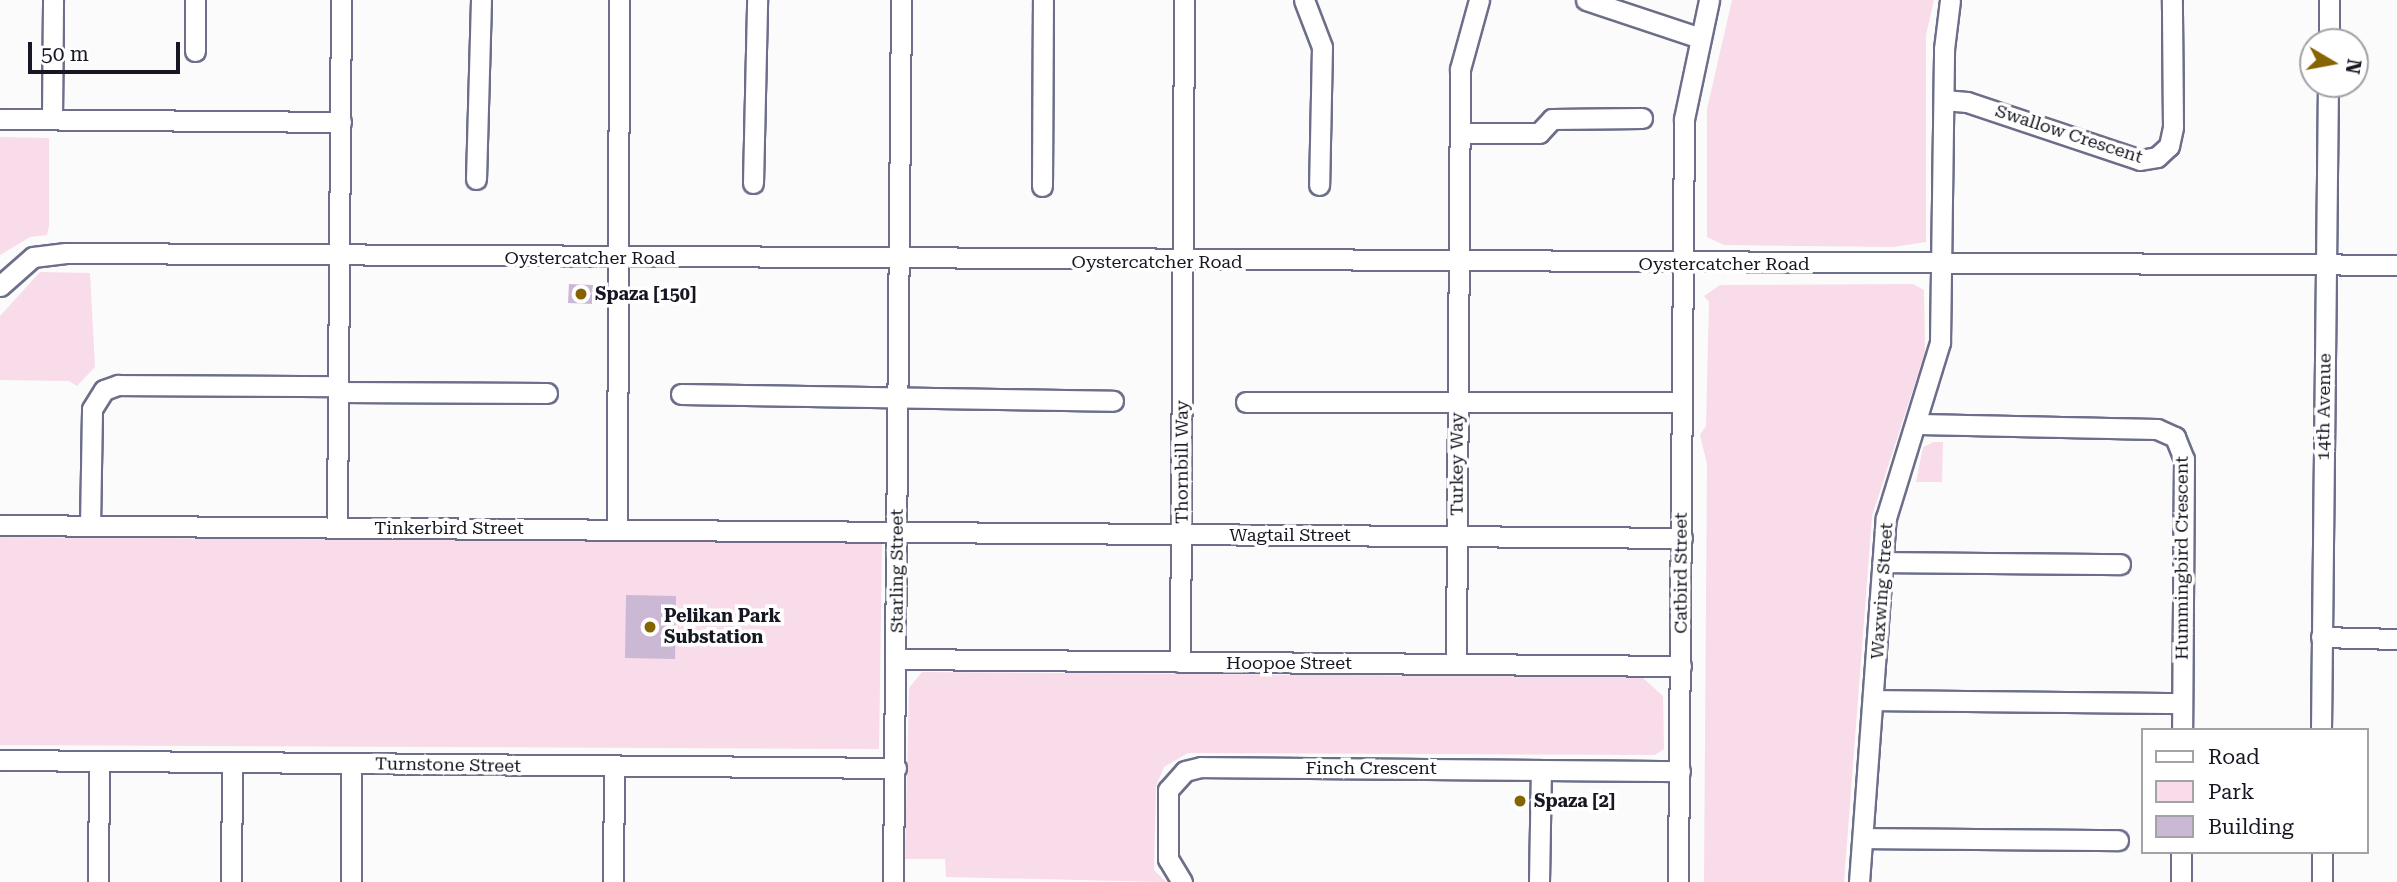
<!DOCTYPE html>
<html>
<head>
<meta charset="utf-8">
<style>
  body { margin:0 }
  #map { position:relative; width:2397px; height:882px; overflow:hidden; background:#fbfbfb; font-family:"Roboto Serif",serif }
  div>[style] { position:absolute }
  .green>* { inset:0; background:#f8dce9 }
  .building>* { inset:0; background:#cbb8d4 }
  .roads { filter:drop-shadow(2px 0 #6c6e8a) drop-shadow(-2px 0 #6c6e8a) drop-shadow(0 2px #6c6e8a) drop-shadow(0 -2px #6c6e8a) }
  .street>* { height:19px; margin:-9.5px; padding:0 9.5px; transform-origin:9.5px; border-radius:9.5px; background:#fff }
  .dots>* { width:19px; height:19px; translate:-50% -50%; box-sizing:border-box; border:4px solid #fff; border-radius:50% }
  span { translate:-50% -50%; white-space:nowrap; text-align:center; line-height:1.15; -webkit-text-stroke:7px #fff; paint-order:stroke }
  .street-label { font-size:18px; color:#161722 }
  .poi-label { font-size:18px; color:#161722; font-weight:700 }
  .left { translate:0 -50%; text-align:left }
  .legend { position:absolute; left:2141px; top:728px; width:228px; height:126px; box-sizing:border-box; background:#fff; border:2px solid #a2a2a7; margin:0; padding:9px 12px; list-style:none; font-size:21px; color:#161722 }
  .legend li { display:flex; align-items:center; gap:14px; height:35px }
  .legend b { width:35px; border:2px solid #a2a2a7 }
  .north { position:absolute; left:2299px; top:28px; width:70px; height:70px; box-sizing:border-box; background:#fff; border:2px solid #a2a2a7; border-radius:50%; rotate:100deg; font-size:19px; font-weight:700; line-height:28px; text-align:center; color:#161722 }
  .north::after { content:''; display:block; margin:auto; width:24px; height:32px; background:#866400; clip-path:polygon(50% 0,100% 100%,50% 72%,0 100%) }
  .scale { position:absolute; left:28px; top:42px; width:152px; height:32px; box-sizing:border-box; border:4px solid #161722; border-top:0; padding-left:9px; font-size:21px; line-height:24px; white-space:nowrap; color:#161722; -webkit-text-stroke:5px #fff; paint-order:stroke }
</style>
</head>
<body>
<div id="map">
  <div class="green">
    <i style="clip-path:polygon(1732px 0,1934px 0,1926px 35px,1926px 242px,1893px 247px,1724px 245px,1707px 237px,1707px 109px)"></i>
    <i style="clip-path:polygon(0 137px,49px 138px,49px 226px,47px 235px,30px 237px,0 255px)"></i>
    <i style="clip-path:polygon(40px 272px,90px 273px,95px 367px,77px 386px,69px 381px,0 380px,0 316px)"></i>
    <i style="clip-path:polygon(1913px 284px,1924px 290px,1925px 352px,1872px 516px,1844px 882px,1704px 882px,1707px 464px,1700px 435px,1706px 426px,1709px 302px,1704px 296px,1720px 285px)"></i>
    <i style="clip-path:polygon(1934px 442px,1943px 442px,1942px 482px,1916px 482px,1923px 447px)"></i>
    <i style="clip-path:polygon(0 537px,882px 543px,879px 749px,0 745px)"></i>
    <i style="clip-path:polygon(922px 672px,1642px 677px,1663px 696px,1664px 749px,1655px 755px,1188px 753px,1164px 767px,1156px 786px,1154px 870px,1166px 882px,946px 877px,945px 859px,905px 859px,909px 688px)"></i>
  </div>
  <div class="building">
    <i style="clip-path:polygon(569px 284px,593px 285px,592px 304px,568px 303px)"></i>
    <i style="clip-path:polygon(626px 595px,676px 596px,675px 659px,625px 658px)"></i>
  </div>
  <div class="roads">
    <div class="street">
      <i style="left:1304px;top:0;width:50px;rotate:69deg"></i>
      <i style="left:1322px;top:47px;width:138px;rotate:91.2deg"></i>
      <i style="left:1586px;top:0;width:120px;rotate:18.4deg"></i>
      <i style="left:2329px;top:42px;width:42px;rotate:-90deg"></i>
      <i style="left:195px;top:51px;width:51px;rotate:-90deg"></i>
      <i style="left:1944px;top:100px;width:23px;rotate:5deg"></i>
      <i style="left:1967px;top:102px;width:182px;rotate:18.5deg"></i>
      <i style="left:2140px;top:160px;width:17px;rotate:-10deg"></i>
      <i style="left:2157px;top:157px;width:16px;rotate:-43deg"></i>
      <i style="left:2169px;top:146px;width:19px;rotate:-78deg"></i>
      <i style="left:2173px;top:127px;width:127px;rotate:-90.5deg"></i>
      <i style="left:0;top:119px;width:341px;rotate:0.5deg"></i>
      <i style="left:52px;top:119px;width:119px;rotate:-89.5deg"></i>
      <i style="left:1460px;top:133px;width:79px"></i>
      <i style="left:1539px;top:133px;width:19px;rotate:-47deg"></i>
      <i style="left:1552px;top:119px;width:90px;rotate:-0.6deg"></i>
      <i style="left:476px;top:179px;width:179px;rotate:-88.4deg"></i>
      <i style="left:753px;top:183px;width:183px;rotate:-88.7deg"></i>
      <i style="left:1042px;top:186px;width:186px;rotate:-89.7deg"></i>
      <i style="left:0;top:286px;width:44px;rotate:-41.3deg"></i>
      <i style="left:33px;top:257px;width:33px;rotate:-7deg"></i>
      <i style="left:66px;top:253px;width:2331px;rotate:0.29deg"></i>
      <i style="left:338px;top:392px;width:209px;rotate:0.3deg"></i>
      <i style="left:681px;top:394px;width:432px;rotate:0.9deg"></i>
      <i style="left:1246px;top:402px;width:435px"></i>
      <i style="left:1919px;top:424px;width:238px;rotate:1.2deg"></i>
      <i style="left:2157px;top:429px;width:20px;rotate:24deg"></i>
      <i style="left:2175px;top:437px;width:24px;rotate:68deg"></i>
      <i style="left:2184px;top:459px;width:271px;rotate:90.4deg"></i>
      <i style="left:0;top:525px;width:1682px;rotate:0.44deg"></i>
      <i style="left:90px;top:526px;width:117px;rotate:-89deg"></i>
      <i style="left:92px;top:409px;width:22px;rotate:-58deg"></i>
      <i style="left:104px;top:390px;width:15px;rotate:-20deg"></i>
      <i style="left:118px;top:385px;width:220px;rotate:0.3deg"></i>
      <i style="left:617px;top:527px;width:527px;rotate:-89.78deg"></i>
      <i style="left:337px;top:528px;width:528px;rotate:-89.57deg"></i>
      <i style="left:1883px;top:562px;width:237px;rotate:0.5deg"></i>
      <i style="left:2321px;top:637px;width:76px;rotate:1.5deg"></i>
      <i style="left:897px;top:659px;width:784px;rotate:0.51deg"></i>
      <i style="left:1180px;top:662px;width:662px;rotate:-89.65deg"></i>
      <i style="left:1456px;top:664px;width:595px;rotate:-89.61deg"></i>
      <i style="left:1460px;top:69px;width:72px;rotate:-74.6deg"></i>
      <i style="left:1875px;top:700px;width:307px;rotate:0.6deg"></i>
      <i style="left:2321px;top:730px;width:646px;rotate:-89.38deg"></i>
      <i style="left:0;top:760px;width:896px;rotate:0.51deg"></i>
      <i style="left:1864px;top:838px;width:254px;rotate:0.5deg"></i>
      <i style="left:2322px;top:852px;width:30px;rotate:90deg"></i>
      <i style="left:98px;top:882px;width:120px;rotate:-89.5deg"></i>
      <i style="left:231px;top:882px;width:120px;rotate:-89.5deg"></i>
      <i style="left:351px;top:882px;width:118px;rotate:-90deg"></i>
      <i style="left:613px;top:882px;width:115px;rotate:-89.5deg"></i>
      <i style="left:893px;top:882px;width:882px;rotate:-89.48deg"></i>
      <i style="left:1182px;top:882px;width:27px;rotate:-121deg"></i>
      <i style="left:1168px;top:859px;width:69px;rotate:-90deg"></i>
      <i style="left:1168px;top:790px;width:25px;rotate:-48deg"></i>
      <i style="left:1185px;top:771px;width:16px;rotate:-14deg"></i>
      <i style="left:1201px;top:767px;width:479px;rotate:0.5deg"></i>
      <i style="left:1539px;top:882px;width:112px;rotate:-89deg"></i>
      <i style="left:1678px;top:882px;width:763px;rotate:-89.55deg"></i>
      <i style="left:1684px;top:119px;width:122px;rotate:-78.1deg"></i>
      <i style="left:1859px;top:882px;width:365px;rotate:-85.8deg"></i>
      <i style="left:1886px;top:518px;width:184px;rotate:-72.9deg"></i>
      <i style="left:1940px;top:342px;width:293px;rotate:-89.2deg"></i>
      <i style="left:1944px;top:49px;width:49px;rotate:-83deg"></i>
      <i style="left:2181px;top:882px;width:30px;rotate:-90deg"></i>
    </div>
  </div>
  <div class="dots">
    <i style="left:581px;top:294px;background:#866400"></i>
    <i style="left:650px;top:627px;background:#866400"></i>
    <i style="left:1520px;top:801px;background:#866400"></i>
  </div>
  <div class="street-label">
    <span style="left:2069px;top:134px;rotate:18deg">Swallow Crescent</span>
    <span style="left:590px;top:258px">Oystercatcher Road</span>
    <span style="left:1157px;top:262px">Oystercatcher Road</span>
    <span style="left:1724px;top:264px">Oystercatcher Road</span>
    <span style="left:2324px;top:407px;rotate:-89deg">14th Avenue</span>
    <span style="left:1182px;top:462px;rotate:-90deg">Thornbill Way</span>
    <span style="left:1457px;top:464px;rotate:-90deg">Turkey Way</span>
    <span style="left:449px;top:528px">Tinkerbird Street</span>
    <span style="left:1290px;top:535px">Wagtail Street</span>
    <span style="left:2182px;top:558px;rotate:-90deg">Hummingbird Crescent</span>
    <span style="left:897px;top:571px;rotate:-90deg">Starling Street</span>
    <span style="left:1681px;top:573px;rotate:-90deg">Catbird Street</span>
    <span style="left:1882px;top:591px;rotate:-86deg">Waxwing Street</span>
    <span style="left:1289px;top:663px">Hoopoe Street</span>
    <span style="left:448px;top:765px;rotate:1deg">Turnstone Street</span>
    <span style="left:1371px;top:768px">Finch Crescent</span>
  </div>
  <div class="poi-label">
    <span class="left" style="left:595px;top:294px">Spaza [150]</span>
    <span class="left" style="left:664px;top:627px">Pelikan Park<br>Substation</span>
    <span class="left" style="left:1534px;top:801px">Spaza [2]</span>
  </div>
  <ul class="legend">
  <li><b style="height:9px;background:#fff"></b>Road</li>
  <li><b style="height:19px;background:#f8dce9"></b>Park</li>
  <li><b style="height:19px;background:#cbb8d4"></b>Building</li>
  </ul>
  <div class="north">N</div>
  <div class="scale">50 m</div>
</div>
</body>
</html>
